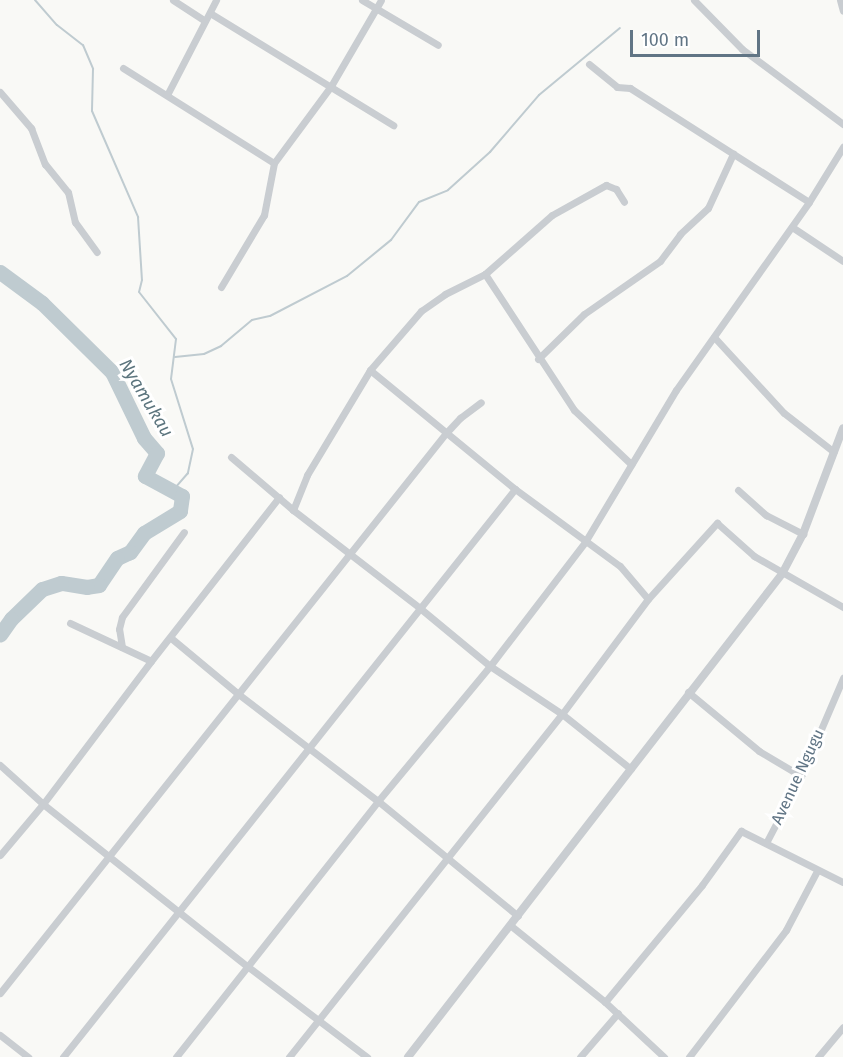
<!DOCTYPE html>
<html>
<head>
<meta charset="utf-8">
<style>
  body { margin:0 }
  #map { position:relative; width:843px; height:1057px; overflow:hidden; background:#f9f9f6; font-family:"Fira Sans",sans-serif }
  div>[style] { position:absolute }
  .stream>* { height:2px; margin:-1px; padding:0 1px; transform-origin:1px; border-radius:1px; background:#bfcbd0 }
  .river>* { height:15px; margin:-7.5px; padding:0 7.5px; transform-origin:7.5px; border-radius:7.5px; background:#bfcbd0 }
  .minor>* { height:7px; margin:-3.5px; padding:0 3.5px; transform-origin:3.5px; border-radius:3.5px; background:#c9cdd1 }
  .tertiary>* { height:8px; margin:-4px; padding:0 4px; transform-origin:4px; border-radius:4px; background:#c9cdd1 }
  span { translate:-50% -50%; white-space:nowrap; text-align:center; line-height:1.15; -webkit-text-stroke:6px #fff; paint-order:stroke }
  .street-label { font-size:16px; color:#617585 }
  .water-label { font-size:18px; color:#5c757e; font-style:italic }
  .scale { position:absolute; left:630px; top:30px; width:130px; height:27px; box-sizing:border-box; border:3px solid #617585; border-top:0; padding-left:8px; font-size:18px; line-height:21px; white-space:nowrap; color:#617585; -webkit-text-stroke:4px #fff; paint-order:stroke }
</style>
</head>
<body>
<div id="map">
  <div class="stream">
    <i style="left:35px;top:0;width:33px;rotate:49deg"></i>
    <i style="left:57px;top:25px;width:33px;rotate:38deg"></i>
    <i style="left:83px;top:45px;width:26px;rotate:67deg"></i>
    <i style="left:93px;top:69px;width:42px;rotate:91.4deg"></i>
    <i style="left:92px;top:111px;width:116px;rotate:66.5deg"></i>
    <i style="left:138px;top:217px;width:63px;rotate:86.4deg"></i>
    <i style="left:142px;top:280px;width:12px;rotate:104deg"></i>
    <i style="left:139px;top:292px;width:60px;rotate:51.8deg"></i>
    <i style="left:176px;top:339px;width:40px;rotate:97.1deg"></i>
    <i style="left:171px;top:379px;width:73px;rotate:72.6deg"></i>
    <i style="left:193px;top:449px;width:25px;rotate:102deg"></i>
    <i style="left:188px;top:473px;width:21px;rotate:131deg"></i>
    <i style="left:175px;top:357px;width:29px;rotate:-6deg"></i>
    <i style="left:204px;top:354px;width:19px;rotate:-25deg"></i>
    <i style="left:221px;top:346px;width:40px;rotate:-40deg"></i>
    <i style="left:252px;top:320px;width:18px;rotate:-13deg"></i>
    <i style="left:270px;top:316px;width:87px;rotate:-27.5deg"></i>
    <i style="left:347px;top:276px;width:57px;rotate:-39.3deg"></i>
    <i style="left:391px;top:240px;width:47px;rotate:-53.6deg"></i>
    <i style="left:419px;top:202px;width:31px;rotate:-22deg"></i>
    <i style="left:448px;top:190px;width:57px;rotate:-42.1deg"></i>
    <i style="left:490px;top:152px;width:75px;rotate:-49.3deg"></i>
    <i style="left:539px;top:95px;width:105px;rotate:-39.6deg"></i>
  </div>
  <div class="river">
    <i style="left:0;top:272px;width:52px;rotate:36.4deg"></i>
    <i style="left:42px;top:303px;width:98px;rotate:44.6deg"></i>
    <i style="left:112px;top:372px;width:73px;rotate:64.1deg"></i>
    <i style="left:144px;top:438px;width:20px;rotate:49deg"></i>
    <i style="left:157px;top:453px;width:26px;rotate:118deg"></i>
    <i style="left:145px;top:476px;width:42px;rotate:28.4deg"></i>
    <i style="left:182px;top:496px;width:15px;rotate:98deg"></i>
    <i style="left:180px;top:511px;width:42px;rotate:148.6deg"></i>
    <i style="left:144px;top:533px;width:24px;rotate:126deg"></i>
    <i style="left:130px;top:552px;width:14px;rotate:155deg"></i>
    <i style="left:117px;top:558px;width:32px;rotate:124deg"></i>
    <i style="left:99px;top:585px;width:12px;rotate:171deg"></i>
    <i style="left:87px;top:587px;width:26px;rotate:-171deg"></i>
    <i style="left:61px;top:583px;width:20px;rotate:162deg"></i>
    <i style="left:42px;top:589px;width:43px;rotate:135.9deg"></i>
    <i style="left:11px;top:619px;width:19px;rotate:125deg"></i>
  </div>
  <div class="minor">
    <i style="left:173px;top:0;width:38px;rotate:33deg"></i>
    <i style="left:362px;top:0;width:88px;rotate:30.6deg"></i>
    <i style="left:694px;top:0;width:69px;rotate:45.6deg"></i>
    <i style="left:742px;top:49px;width:126px;rotate:36.6deg"></i>
    <i style="left:840px;top:0;width:11px;rotate:75deg"></i>
    <i style="left:210px;top:13px;width:215px;rotate:31.5deg"></i>
    <i style="left:589px;top:64px;width:36px;rotate:39deg"></i>
    <i style="left:617px;top:87px;width:13px;rotate:4deg"></i>
    <i style="left:630px;top:88px;width:212px;rotate:32.5deg"></i>
    <i style="left:123px;top:68px;width:178px;rotate:32.2deg"></i>
    <i style="left:0;top:92px;width:48px;rotate:49.3deg"></i>
    <i style="left:31px;top:128px;width:39px;rotate:69deg"></i>
    <i style="left:45px;top:164px;width:36px;rotate:51deg"></i>
    <i style="left:68px;top:192px;width:31px;rotate:77deg"></i>
    <i style="left:75px;top:222px;width:37px;rotate:54deg"></i>
    <i style="left:167px;top:95px;width:107px;rotate:-62.7deg"></i>
    <i style="left:792px;top:227px;width:61px;rotate:33.7deg"></i>
    <i style="left:485px;top:274px;width:163px;rotate:56.8deg"></i>
    <i style="left:574px;top:410px;width:79px;rotate:43.5deg"></i>
    <i style="left:221px;top:287px;width:84px;rotate:-59.2deg"></i>
    <i style="left:264px;top:215px;width:53px;rotate:-79.1deg"></i>
    <i style="left:274px;top:163px;width:96px;rotate:-53.5deg"></i>
    <i style="left:331px;top:86px;width:99px;rotate:-59.8deg"></i>
    <i style="left:714px;top:337px;width:103px;rotate:47.4deg"></i>
    <i style="left:784px;top:413px;width:63px;rotate:38deg"></i>
    <i style="left:538px;top:359px;width:64px;rotate:-44.4deg"></i>
    <i style="left:584px;top:314px;width:93px;rotate:-34.9deg"></i>
    <i style="left:660px;top:261px;width:34px;rotate:-53deg"></i>
    <i style="left:680px;top:234px;width:38px;rotate:-43deg"></i>
    <i style="left:708px;top:208px;width:60px;rotate:-65.2deg"></i>
    <i style="left:370px;top:370px;width:188px;rotate:39.4deg"></i>
    <i style="left:515px;top:489px;width:130px;rotate:36.3deg"></i>
    <i style="left:620px;top:566px;width:43px;rotate:49.7deg"></i>
    <i style="left:231px;top:457px;width:82px;rotate:40.5deg"></i>
    <i style="left:293px;top:510px;width:162px;rotate:37.7deg"></i>
    <i style="left:421px;top:609px;width:89px;rotate:39.6deg"></i>
    <i style="left:490px;top:666px;width:87px;rotate:33.7deg"></i>
    <i style="left:562px;top:714px;width:88px;rotate:38.6deg"></i>
    <i style="left:738px;top:490px;width:38px;rotate:42deg"></i>
    <i style="left:766px;top:515px;width:42px;rotate:27.2deg"></i>
    <i style="left:293px;top:510px;width:38px;rotate:-68deg"></i>
    <i style="left:307px;top:475px;width:122px;rotate:-59deg"></i>
    <i style="left:370px;top:370px;width:78px;rotate:-49.2deg"></i>
    <i style="left:421px;top:311px;width:29px;rotate:-35deg"></i>
    <i style="left:445px;top:294px;width:45px;rotate:-26.6deg"></i>
    <i style="left:485px;top:274px;width:89px;rotate:-41.4deg"></i>
    <i style="left:552px;top:215px;width:62px;rotate:-29.1deg"></i>
    <i style="left:606px;top:185px;width:11px;rotate:22deg"></i>
    <i style="left:616px;top:189px;width:15px;rotate:58deg"></i>
    <i style="left:70px;top:623px;width:89px;rotate:25.1deg"></i>
    <i style="left:171px;top:638px;width:86px;rotate:39.8deg"></i>
    <i style="left:237px;top:693px;width:178px;rotate:37.5deg"></i>
    <i style="left:378px;top:801px;width:181px;rotate:39.4deg"></i>
    <i style="left:122px;top:647px;width:18px;rotate:-99deg"></i>
    <i style="left:119px;top:629px;width:12px;rotate:-76deg"></i>
    <i style="left:122px;top:617px;width:105px;rotate:-53.9deg"></i>
    <i style="left:688px;top:692px;width:92px;rotate:39.7deg"></i>
    <i style="left:759px;top:751px;width:49px;rotate:30.8deg"></i>
    <i style="left:0;top:765px;width:58px;rotate:42.2deg"></i>
    <i style="left:43px;top:804px;width:260px;rotate:38.5deg"></i>
    <i style="left:247px;top:966px;width:151px;rotate:37.2deg"></i>
    <i style="left:766px;top:843px;width:76px;rotate:-62.4deg"></i>
    <i style="left:801px;top:776px;width:107px;rotate:-66.8deg"></i>
    <i style="left:0;top:855px;width:67px;rotate:-49.9deg"></i>
    <i style="left:43px;top:804px;width:179px;rotate:-52.9deg"></i>
    <i style="left:151px;top:661px;width:208px;rotate:-52deg"></i>
    <i style="left:510px;top:925px;width:122px;rotate:39deg"></i>
    <i style="left:605px;top:1002px;width:81px;rotate:43deg"></i>
    <i style="left:0;top:993px;width:716px;rotate:-51.47deg"></i>
    <i style="left:446px;top:433px;width:21px;rotate:-47deg"></i>
    <i style="left:460px;top:418px;width:26px;rotate:-37deg"></i>
    <i style="left:605px;top:1002px;width:152px;rotate:-50.3deg"></i>
    <i style="left:702px;top:885px;width:67px;rotate:-54.2deg"></i>
    <i style="left:741px;top:831px;width:114px;rotate:26.6deg"></i>
    <i style="left:0;top:1035px;width:36px;rotate:38deg"></i>
    <i style="left:63px;top:1057px;width:726px;rotate:-51.49deg"></i>
    <i style="left:176px;top:1057px;width:326px;rotate:-51.7deg"></i>
    <i style="left:378px;top:801px;width:175px;rotate:-50.3deg"></i>
    <i style="left:490px;top:666px;width:156px;rotate:-52.5deg"></i>
    <i style="left:585px;top:542px;width:177px;rotate:-59.1deg"></i>
    <i style="left:676px;top:390px;width:230px;rotate:-54.7deg"></i>
    <i style="left:809px;top:202px;width:65px;rotate:-58.3deg"></i>
    <i style="left:289px;top:1057px;width:438px;rotate:-51.5deg"></i>
    <i style="left:562px;top:714px;width:144px;rotate:-53.2deg"></i>
    <i style="left:648px;top:599px;width:103px;rotate:-47.8deg"></i>
    <i style="left:717px;top:523px;width:50px;rotate:41.7deg"></i>
    <i style="left:754px;top:556px;width:103px;rotate:29.8deg"></i>
    <i style="left:580px;top:1057px;width:58px;rotate:-49.2deg"></i>
    <i style="left:689px;top:1057px;width:160px;rotate:-52.6deg"></i>
    <i style="left:786px;top:930px;width:67px;rotate:-62.3deg"></i>
    <i style="left:818px;top:1057px;width:39px;rotate:-50deg"></i>
  </div>
  <div class="tertiary">
    <i style="left:408px;top:1057px;width:611px;rotate:-52.25deg"></i>
    <i style="left:782px;top:574px;width:45px;rotate:-62.3deg"></i>
    <i style="left:803px;top:534px;width:113px;rotate:-69.3deg"></i>
  </div>
  <div class="street-label">
    <span style="left:798px;top:777px;rotate:-65deg">Avenue Ngugu</span>
  </div>
  <div class="water-label">
    <span style="left:146px;top:398px;rotate:59deg">Nyamukau</span>
  </div>
  <div class="scale">100 m</div>
</div>
</body>
</html>
